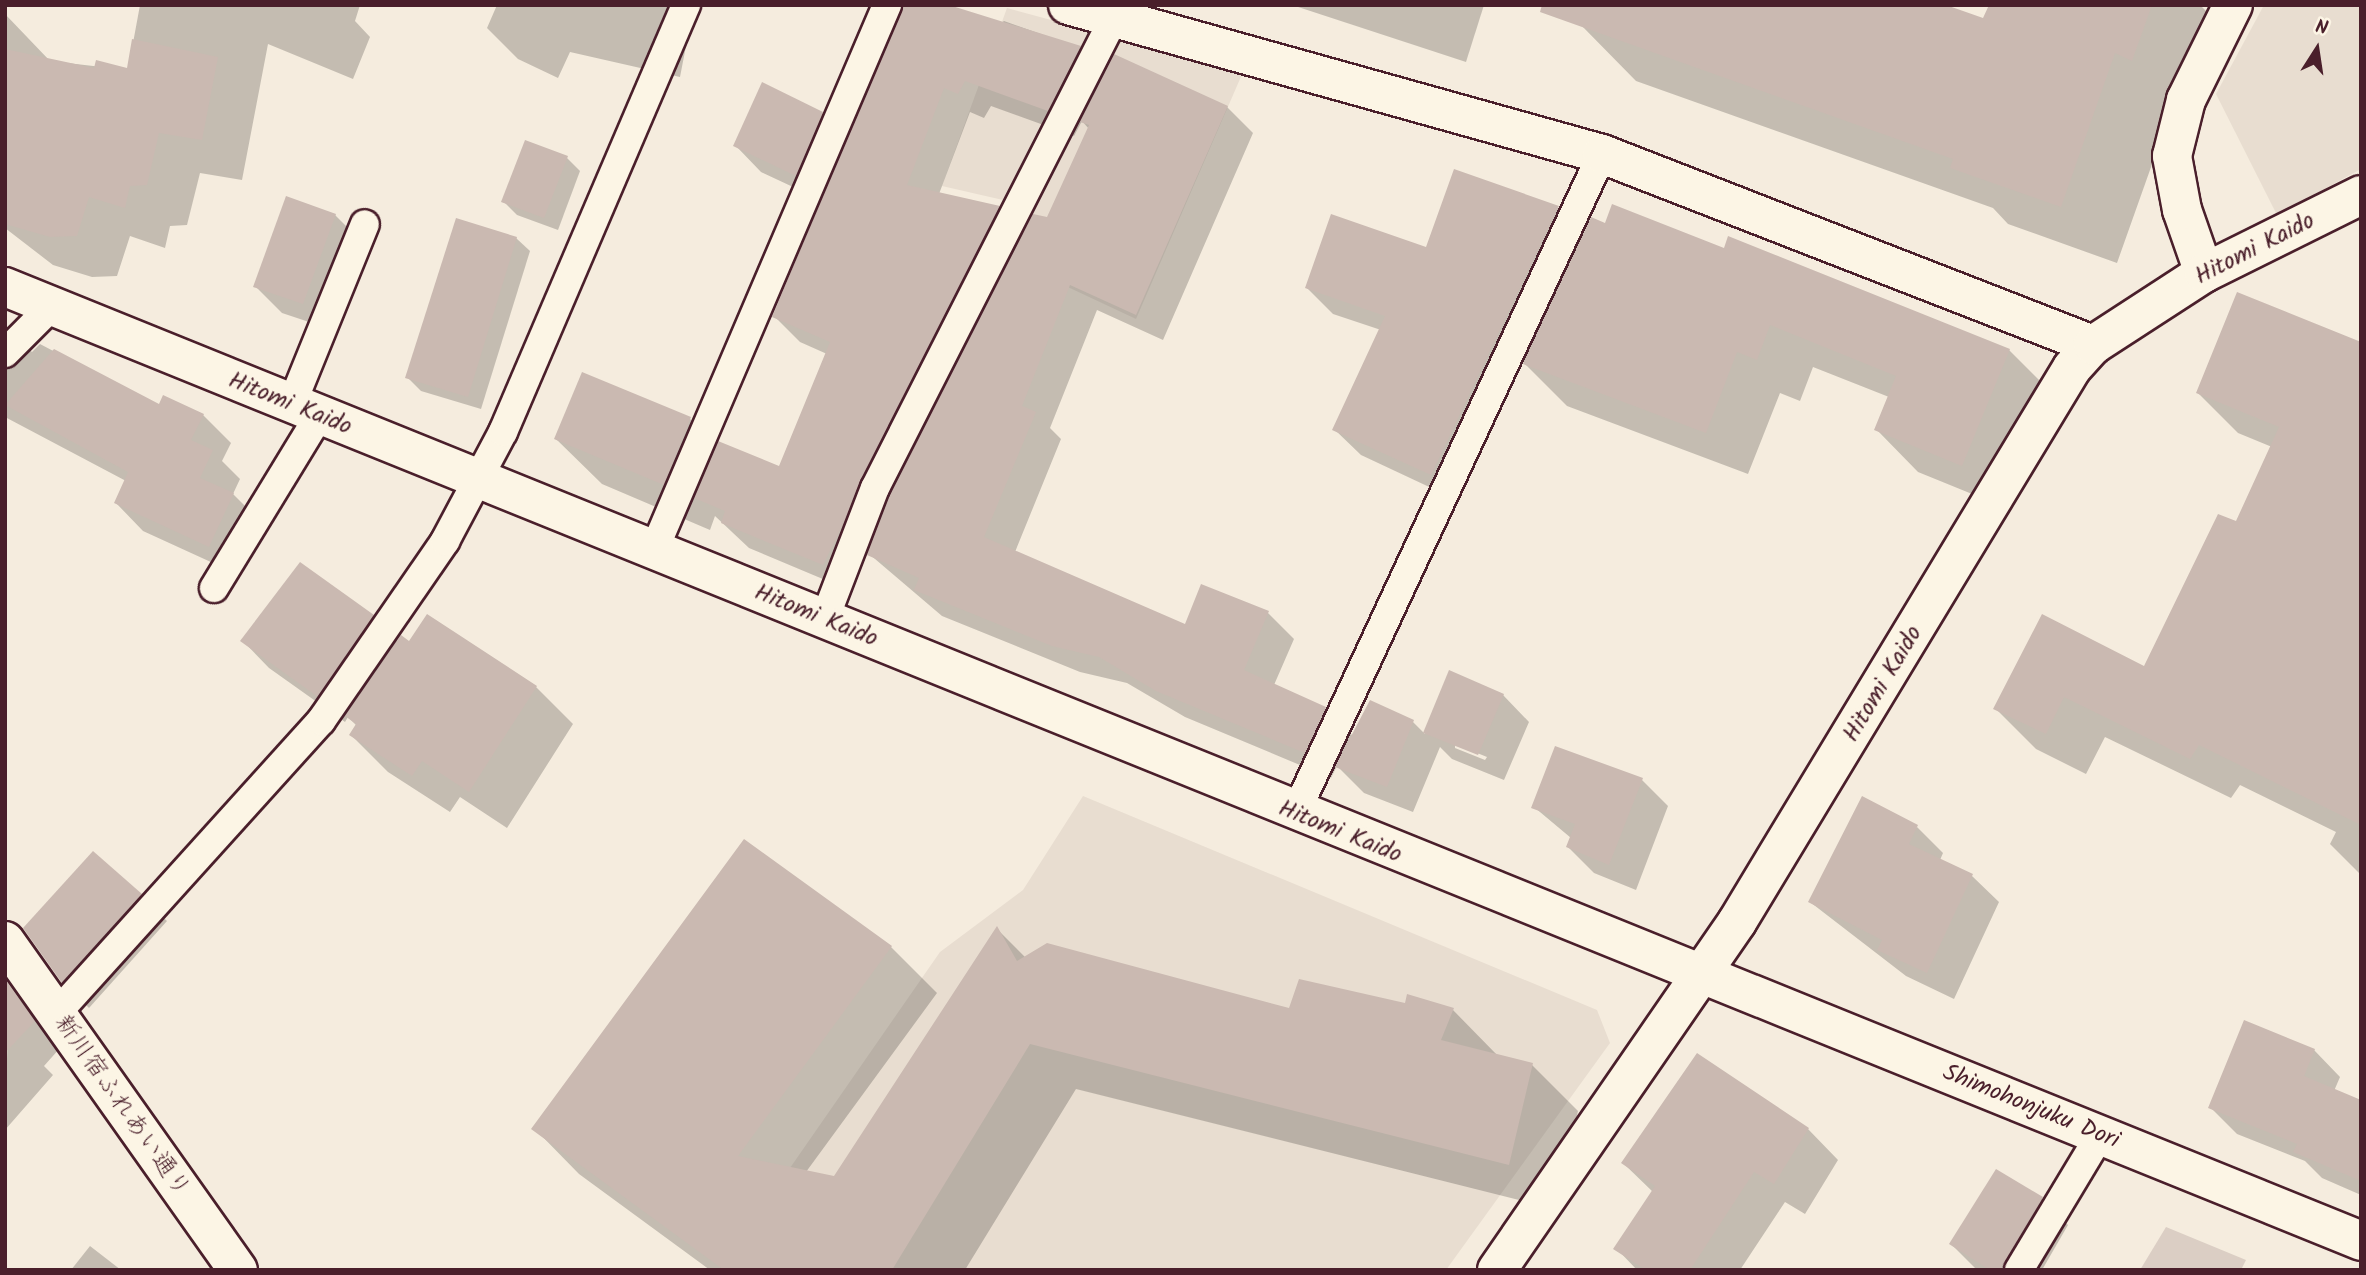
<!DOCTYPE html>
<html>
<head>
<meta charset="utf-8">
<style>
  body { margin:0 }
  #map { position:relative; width:2366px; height:1275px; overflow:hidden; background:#f5ecde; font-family:Kalam,"Klee One",sans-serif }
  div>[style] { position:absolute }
  .built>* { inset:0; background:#e8ddd0 }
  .green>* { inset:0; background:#dbcec4 }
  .shadow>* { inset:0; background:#0003 }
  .building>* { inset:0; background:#cab9b1 }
  .roads { filter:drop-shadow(2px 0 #4a1f2b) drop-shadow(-2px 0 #4a1f2b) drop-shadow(0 2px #4a1f2b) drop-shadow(0 -2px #4a1f2b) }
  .lane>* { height:28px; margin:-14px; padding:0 14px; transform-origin:14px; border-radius:14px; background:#fcf5e5 }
  .street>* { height:38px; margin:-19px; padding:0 19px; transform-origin:19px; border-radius:19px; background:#fcf5e5 }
  .secondary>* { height:38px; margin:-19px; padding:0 19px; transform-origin:19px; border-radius:19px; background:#fcf5e5 }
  span { translate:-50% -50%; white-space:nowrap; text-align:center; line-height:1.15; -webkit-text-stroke:6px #fcf5e5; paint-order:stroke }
  .street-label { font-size:24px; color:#4a1f2b }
  .frame { position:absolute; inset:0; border:7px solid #4a1f2b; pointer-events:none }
  .north { position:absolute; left:2282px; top:14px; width:70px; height:70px; -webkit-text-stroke:5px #fcf5e5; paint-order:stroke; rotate:12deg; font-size:19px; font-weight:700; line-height:28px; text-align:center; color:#4a1f2b }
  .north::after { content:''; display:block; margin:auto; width:24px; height:32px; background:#4a1f2b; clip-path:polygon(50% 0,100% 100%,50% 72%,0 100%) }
</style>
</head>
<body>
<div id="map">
  <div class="built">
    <i style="clip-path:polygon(2264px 5px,2361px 5px,2361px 169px,2277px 215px,2216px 94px)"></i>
    <i style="clip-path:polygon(1007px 8px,1243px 72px,1136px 319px,980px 246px,1003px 200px,942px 186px)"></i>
    <i style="clip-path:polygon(1083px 796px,1597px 1010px,1610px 1043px,1446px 1270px,719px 1270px,940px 952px,1023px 890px)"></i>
  </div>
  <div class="green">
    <i style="clip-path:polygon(2166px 1227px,2246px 1260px,2241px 1270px,2140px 1270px)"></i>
  </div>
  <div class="shadow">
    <i style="clip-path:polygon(140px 5px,360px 5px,355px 21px,370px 37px,353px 79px,268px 44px,242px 180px,200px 173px,187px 225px,170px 226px,165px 248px,130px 236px,117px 276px,92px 277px,53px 265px,5px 228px,5px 14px,50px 61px,128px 70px)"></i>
    <i style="clip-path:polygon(497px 5px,694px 5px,680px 77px,570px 52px,558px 78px,518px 59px,487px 28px)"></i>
    <i style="clip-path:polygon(1292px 5px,1484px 5px,1466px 62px)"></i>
    <i style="clip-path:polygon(1991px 5px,2200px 5px,2221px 26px,2172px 108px,2117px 263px,2008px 224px,1993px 208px,1636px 81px,1580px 24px,1984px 20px)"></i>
    <i style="clip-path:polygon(evenodd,1004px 21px,1080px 48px,1106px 74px,1227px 107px,1253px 133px,1163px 340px,1097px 310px,1050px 428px,1061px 439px,1015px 552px,1186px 626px,1268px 613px,1294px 639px,1274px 685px,1325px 708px,1353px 736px,1413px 722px,1425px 734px,1450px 673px,1503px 695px,1529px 722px,1504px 780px,1452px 759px,1440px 747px,1413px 812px,1364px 793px,1337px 766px,1331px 778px,1185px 717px,1127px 683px,1080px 672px,942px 616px,868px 553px,849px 590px,749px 548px,715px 516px,710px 530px,602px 484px,556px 439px,690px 419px,718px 446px,780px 469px,827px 354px,800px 342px,774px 316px,823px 201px,761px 172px,735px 145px,822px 113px,849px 140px,1004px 21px,991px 106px,1074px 136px,1082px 121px,1089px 129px,1048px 219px,1025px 234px,999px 208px,939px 194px,970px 112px,984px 118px,991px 106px,1004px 21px,1455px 744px,1487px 757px,1485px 760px,1455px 748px,1455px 744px)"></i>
    <i style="clip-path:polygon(567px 158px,580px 171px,558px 230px,517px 215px,503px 201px)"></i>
    <i style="clip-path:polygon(1455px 171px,1558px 208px,1585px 234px,1606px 225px,1725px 250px,2009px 350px,2051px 392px,2004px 507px,1918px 472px,1876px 429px,1889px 397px,1813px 367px,1800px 401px,1780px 393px,1748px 474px,1567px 406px,1523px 362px,1457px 500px,1361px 455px,1334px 429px,1381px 330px,1333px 314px,1307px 288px,1428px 250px)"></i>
    <i style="clip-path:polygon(335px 215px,362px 242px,330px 329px,282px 313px,255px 286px)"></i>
    <i style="clip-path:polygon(516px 238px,530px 251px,481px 409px,421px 391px,407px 377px)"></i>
    <i style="clip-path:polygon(5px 327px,32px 352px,40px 344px,160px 407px,203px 415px,231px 443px,222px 461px,240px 479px,233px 494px,261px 522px,237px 574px,143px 531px,116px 503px,126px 481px,5px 417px)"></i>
    <i style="clip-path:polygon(2361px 344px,2361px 875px,2330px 844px,2336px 832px,2240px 785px,2231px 798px,2105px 737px,2086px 774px,2036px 749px,1995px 708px,2144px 669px,2237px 524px,2272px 447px,2238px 433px,2198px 393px)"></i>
    <i style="clip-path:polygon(373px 616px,398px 642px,536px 687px,573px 724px,507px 828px,460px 797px,450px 812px,388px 772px,351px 735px,357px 726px,348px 717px,345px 722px,269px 668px,243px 641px)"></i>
    <i style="clip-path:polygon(1642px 780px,1668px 806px,1636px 890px,1594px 873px,1568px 847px,1571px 838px,1534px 807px)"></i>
    <i style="clip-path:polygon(1917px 827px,1943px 853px,1940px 860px,1972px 876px,1999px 902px,1954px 999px,1906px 976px,1810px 902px)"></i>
    <i style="clip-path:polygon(745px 841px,891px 947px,937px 993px,806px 1172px,834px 1178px,997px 929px,1026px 958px,1290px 1010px,1453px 1010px,1499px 1057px,1532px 1065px,1578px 1111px,1555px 1209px,1076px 1089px,965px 1270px,710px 1270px,579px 1174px,534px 1128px)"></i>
    <i style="clip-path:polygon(94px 853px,167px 921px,89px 1008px,63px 982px)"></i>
    <i style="clip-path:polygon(9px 987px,60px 1048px,44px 1066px,53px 1075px,5px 1130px)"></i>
    <i style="clip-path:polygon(2314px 1050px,2340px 1077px,2334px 1091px,2361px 1102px,2361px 1195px,2322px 1178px,2305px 1161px,2237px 1134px,2210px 1107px)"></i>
    <i style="clip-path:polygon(1808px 1129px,1838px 1160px,1805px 1214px,1785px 1202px,1740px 1270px,1637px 1270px,1616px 1248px,1653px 1192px,1623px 1163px)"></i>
    <i style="clip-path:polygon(1996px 1171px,2042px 1199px,2068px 1225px,2042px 1270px,1977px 1270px,1951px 1244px)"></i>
    <i style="clip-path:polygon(90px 1246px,121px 1270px,71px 1270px)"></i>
  </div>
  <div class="building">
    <i style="clip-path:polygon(903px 5px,949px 5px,1081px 46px,1048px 111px,965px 81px,958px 94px,944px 88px,907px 185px,1000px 206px,823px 565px,721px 523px,725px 511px,694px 498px,718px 441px,779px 466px,830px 342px,772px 317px)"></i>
    <i style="clip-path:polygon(1542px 5px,1946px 5px,1983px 18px,1989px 5px,2152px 5px,2132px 61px,2115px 53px,2061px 207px,1950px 168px,1953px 159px,1540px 12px)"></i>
    <i style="clip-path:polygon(132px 39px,218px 57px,202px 140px,159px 133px,147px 185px,130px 186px,125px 208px,89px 197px,77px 236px,50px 237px,5px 224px,5px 49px,94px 68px,96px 60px,127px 68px)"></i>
    <i style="clip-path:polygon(1114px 54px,1228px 106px,1136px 315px,1070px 285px,1022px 406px,1036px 412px,984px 537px,1185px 624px,1201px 584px,1269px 611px,1244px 670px,1326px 707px,1305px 753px,1156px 691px,1099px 657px,1052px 646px,914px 590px,919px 578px,867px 555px,890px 495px,1033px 214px,1047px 217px,1089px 125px,1080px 122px)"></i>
    <i style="clip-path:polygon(762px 82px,823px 112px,796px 176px,733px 146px)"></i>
    <i style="clip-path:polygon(525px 140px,568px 156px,544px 218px,501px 202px)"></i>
    <i style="clip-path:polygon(1454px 169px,1559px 206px,1431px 475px,1332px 430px,1385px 316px,1305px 288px,1331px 214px,1426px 247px)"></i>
    <i style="clip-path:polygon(286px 196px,336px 214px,303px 304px,253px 287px)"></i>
    <i style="clip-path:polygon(1612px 204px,1724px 248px,1728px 236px,2010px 349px,1962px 466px,1874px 430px,1896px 376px,1770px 325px,1757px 360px,1737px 352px,1706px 433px,1523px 364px,1591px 217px,1605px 223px)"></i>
    <i style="clip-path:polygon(456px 218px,517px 237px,468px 397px,405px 378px)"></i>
    <i style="clip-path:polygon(2237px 292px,2361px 342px,2361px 825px,2199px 745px,2190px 759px,2064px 697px,2046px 734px,1993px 709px,2042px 614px,2144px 666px,2218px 514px,2236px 521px,2279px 427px,2196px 393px)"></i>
    <i style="clip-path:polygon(54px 349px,159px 404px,163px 395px,204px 414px,191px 440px,213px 450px,200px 478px,234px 493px,209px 547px,114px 503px,128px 472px,5px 405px)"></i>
    <i style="clip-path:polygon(582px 372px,691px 417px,664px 485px,554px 439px)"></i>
    <i style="clip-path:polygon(300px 562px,374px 615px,318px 697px,240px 641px)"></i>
    <i style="clip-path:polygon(427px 614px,537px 686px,469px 792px,422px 761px,412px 776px,349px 735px,356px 724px,345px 716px,401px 635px,409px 641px)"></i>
    <i style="clip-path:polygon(1449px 670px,1504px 694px,1478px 755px,1423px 733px)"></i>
    <i style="clip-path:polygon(1370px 700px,1414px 720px,1387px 787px,1335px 767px)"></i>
    <i style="clip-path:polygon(1555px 746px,1643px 778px,1609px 865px,1566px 847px,1575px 824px,1531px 808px)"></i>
    <i style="clip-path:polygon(1862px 796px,1918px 825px,1909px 844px,1973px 874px,1927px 973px,1877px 950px,1882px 940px,1808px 902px)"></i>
    <i style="clip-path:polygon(744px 839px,892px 946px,738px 1156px,834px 1176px,997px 926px,1017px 961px,1047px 943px,1289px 1008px,1299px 979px,1405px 1003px,1407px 994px,1454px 1008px,1441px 1040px,1533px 1063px,1509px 1165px,1030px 1044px,892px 1270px,724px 1270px,531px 1129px)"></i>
    <i style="clip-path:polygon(93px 851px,142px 894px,62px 983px,23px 928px)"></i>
    <i style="clip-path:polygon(5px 979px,35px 1021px,5px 1053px)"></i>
    <i style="clip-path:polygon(2244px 1020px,2315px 1049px,2304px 1076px,2361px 1100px,2361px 1181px,2293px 1152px,2297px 1144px,2208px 1108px)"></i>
    <i style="clip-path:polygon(1697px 1053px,1809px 1128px,1774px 1184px,1754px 1172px,1690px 1270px,1646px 1270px,1613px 1249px,1655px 1186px,1621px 1163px)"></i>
    <i style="clip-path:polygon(1996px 1169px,2043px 1197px,2000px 1270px,1990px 1270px,1949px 1244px)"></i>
  </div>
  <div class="roads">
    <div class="lane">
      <i style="left:5px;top:353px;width:66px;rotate:-45deg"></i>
      <i style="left:291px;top:406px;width:196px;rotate:-67.9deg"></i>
      <i style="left:654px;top:550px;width:593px;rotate:-66.85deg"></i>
      <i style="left:214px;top:588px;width:202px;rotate:-58.6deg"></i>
      <i style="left:825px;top:618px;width:139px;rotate:-69deg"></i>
      <i style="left:875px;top:488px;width:527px;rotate:-63.05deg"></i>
      <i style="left:1295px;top:814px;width:728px;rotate:-65.05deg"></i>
      <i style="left:56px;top:1014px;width:395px;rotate:-47.9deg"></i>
      <i style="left:321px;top:721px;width:219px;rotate:-55.4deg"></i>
      <i style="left:445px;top:541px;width:123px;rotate:-62deg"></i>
      <i style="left:503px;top:432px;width:465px;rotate:-66.8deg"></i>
      <i style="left:2019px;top:1270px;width:157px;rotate:-59deg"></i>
    </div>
    <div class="street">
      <i style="left:1068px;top:5px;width:554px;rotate:15.59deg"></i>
      <i style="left:1602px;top:154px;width:527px;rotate:21.26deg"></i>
      <i style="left:2204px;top:273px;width:67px;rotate:-109.2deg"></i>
      <i style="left:2182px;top:210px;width:55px;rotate:-100.5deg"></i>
      <i style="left:2172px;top:156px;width:58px;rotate:-76deg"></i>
      <i style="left:2186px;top:100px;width:106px;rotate:-63.7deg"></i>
    </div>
    <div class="secondary">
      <i style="left:5px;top:287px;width:2542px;rotate:22.04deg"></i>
      <i style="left:5px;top:941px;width:403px;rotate:54.7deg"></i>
      <i style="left:1497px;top:1270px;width:423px;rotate:-55.4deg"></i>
      <i style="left:1737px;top:922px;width:647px;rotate:-58.84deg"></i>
      <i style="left:2072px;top:368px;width:31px;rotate:-48deg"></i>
      <i style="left:2093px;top:345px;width:132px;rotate:-33deg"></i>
      <i style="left:2204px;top:273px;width:175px;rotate:-26.4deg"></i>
    </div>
  </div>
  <div class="street-label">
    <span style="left:2255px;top:249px;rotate:-27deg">Hitomi Kaido</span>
    <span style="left:290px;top:404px;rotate:22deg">Hitomi Kaido</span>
    <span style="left:816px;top:616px;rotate:22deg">Hitomi Kaido</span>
    <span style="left:1883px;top:684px;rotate:-59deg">Hitomi Kaido</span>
    <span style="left:1340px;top:832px;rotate:22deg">Hitomi Kaido</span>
    <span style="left:122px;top:1106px;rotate:55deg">新川宿ふれあい通り</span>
    <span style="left:2031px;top:1107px;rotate:22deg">Shimohonjuku Dori</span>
  </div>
  <div class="frame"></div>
  <div class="north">N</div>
</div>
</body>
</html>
